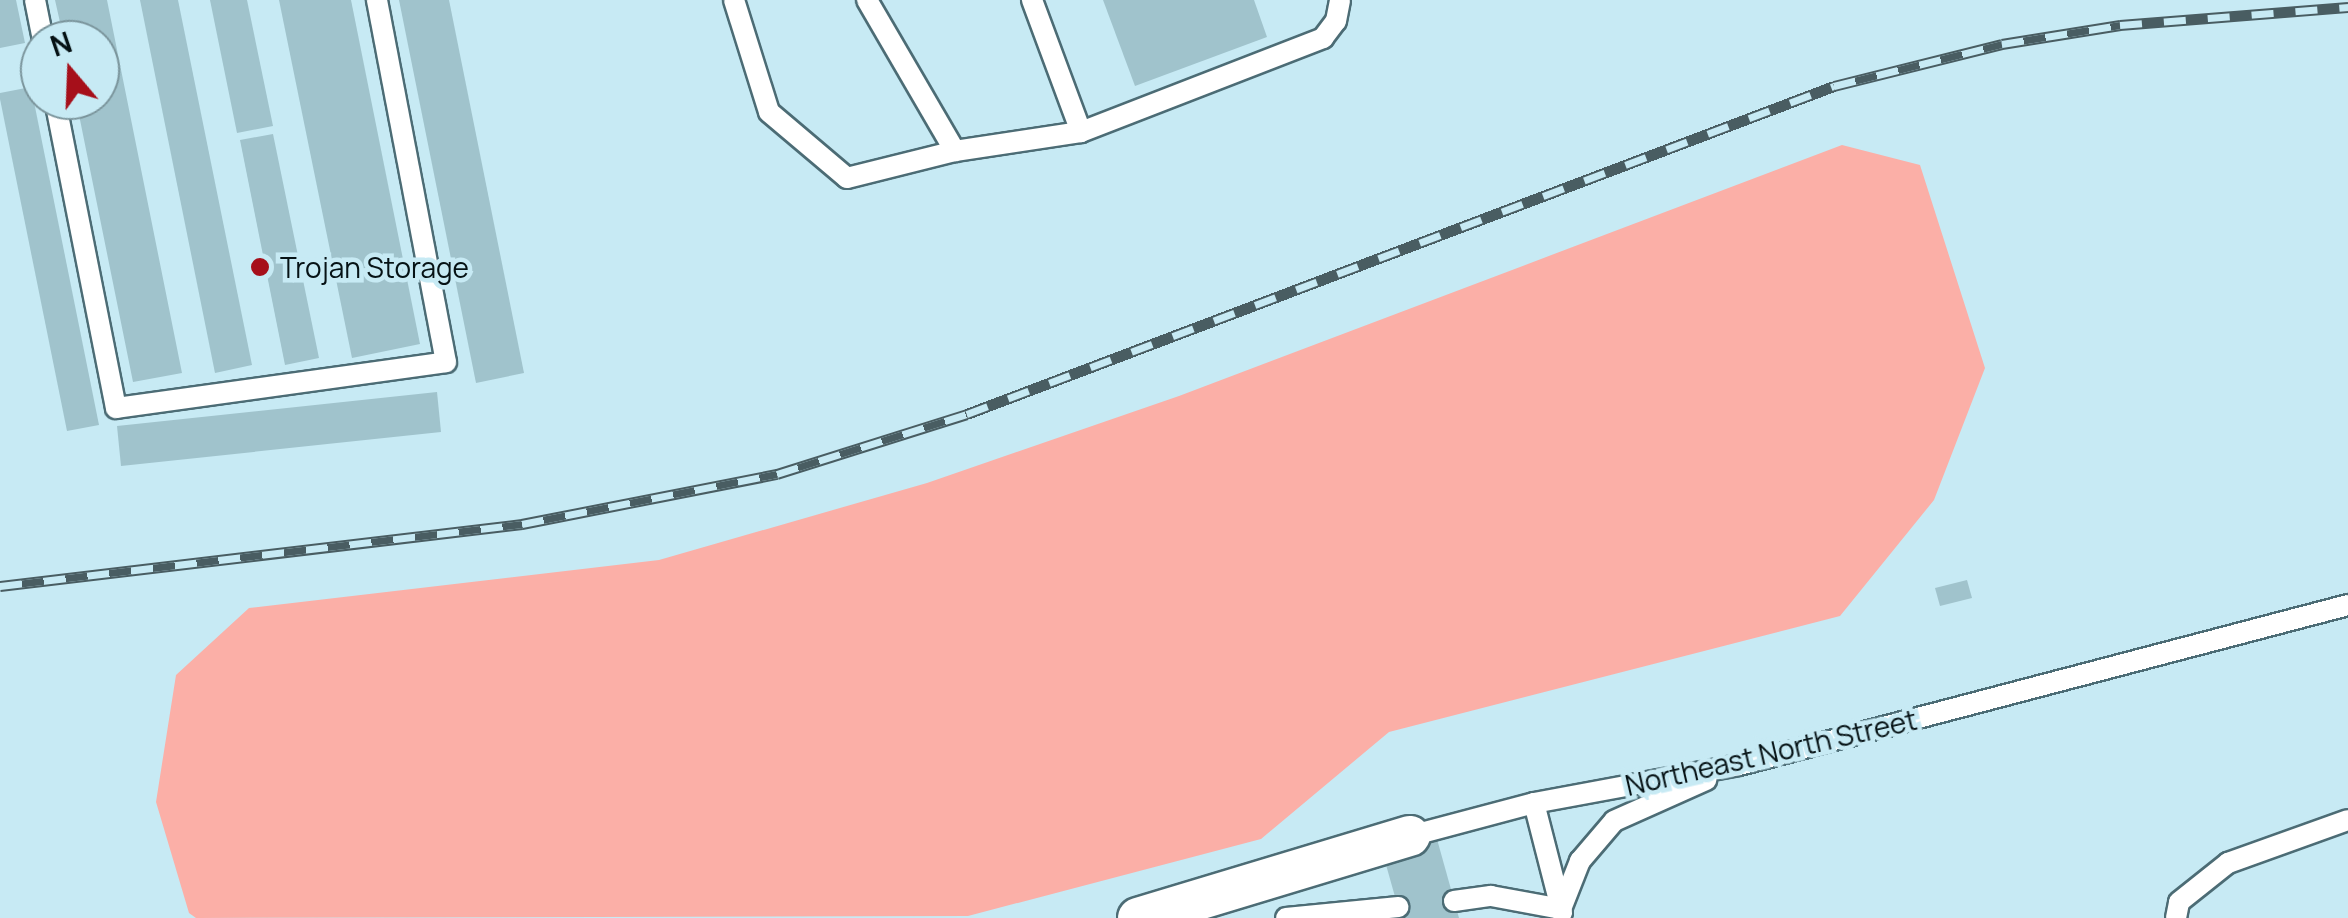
<!DOCTYPE html>
<html>
<head>
<meta charset="utf-8">
<style>
  body { margin:0 }
  #map { position:relative; width:2348px; height:918px; overflow:hidden; background:#c7eaf4; font-family:Manrope,sans-serif }
  div>[style] { position:absolute }
  .green>* { inset:0; background:#fbafa7 }
  .building>* { inset:0; background:#a0c3cc }
  .roads { filter:drop-shadow(2px 0 #4c6c75) drop-shadow(-2px 0 #4c6c75) drop-shadow(0 2px #4c6c75) drop-shadow(0 -2px #4c6c75) }
  .lane>* { height:20px; margin:-10px; padding:0 10px; transform-origin:10px; border-radius:10px; background:#fff }
  .street>* { height:40px; margin:-20px; padding:0 20px; transform-origin:20px; border-radius:20px; background:#fff }
  .rail>* { height:11px; margin-top:-5.5px; transform-origin:0; background:repeating-linear-gradient(90deg,#c7eaf4 0 22px,#495d62 0 44px); box-sizing:border-box; border-block:2px solid #495d62 }
  .dots>* { width:28px; height:28px; translate:-50% -50%; box-sizing:border-box; border:5px solid #c7eaf4; border-radius:50% }
  span { translate:-50% -50%; white-space:nowrap; text-align:center; line-height:1.15; -webkit-text-stroke:9px #c7eaf4; paint-order:stroke }
  .poi-label { font-size:28px; color:#061215 }
  .left { translate:0 -50%; text-align:left }
  .street-label { font-size:28px; color:#061215 }
  .north { position:absolute; left:20px; top:20px; width:100px; height:100px; box-sizing:border-box; background:#c7eaf4; border:2px solid #7a949b; border-radius:50%; rotate:341deg; font-size:28px; font-weight:700; line-height:40px; text-align:center; color:#061215 }
  .north::after { content:''; display:block; margin:auto; width:35px; height:45px; background:#a60f1a; clip-path:polygon(50% 0,100% 100%,50% 72%,0 100%) }
</style>
</head>
<body>
<div id="map">
  <div class="green">
    <i style="clip-path:polygon(1842px 145px,1920px 165px,1985px 368px,1934px 500px,1840px 616px,1389px 732px,1261px 839px,968px 916px,196px 918px,189px 913px,156px 802px,176px 675px,249px 608px,659px 560px,927px 483px,1179px 396px)"></i>
  </div>
  <div class="building">
    <i style="clip-path:polygon(0 0,16px 0,25px 43px,0 48px)"></i>
    <i style="clip-path:polygon(55px 0,107px 0,182px 373px,133px 382px,76px 100px,100px 100px,100px 40px,64px 40px)"></i>
    <i style="clip-path:polygon(140px 0,178px 0,252px 365px,215px 373px)"></i>
    <i style="clip-path:polygon(210px 0,247px 0,273px 126px,237px 133px)"></i>
    <i style="clip-path:polygon(279px 0,351px 0,420px 344px,352px 358px)"></i>
    <i style="clip-path:polygon(399px 0,449px 0,524px 373px,476px 383px)"></i>
    <i style="clip-path:polygon(1103px 0,1254px 0,1267px 37px,1135px 86px)"></i>
    <i style="clip-path:polygon(31px 87px,99px 425px,67px 431px,0 99px,0 93px)"></i>
    <i style="clip-path:polygon(273px 134px,319px 358px,285px 365px,240px 140px)"></i>
    <i style="clip-path:polygon(437px 392px,441px 432px,121px 466px,117px 426px)"></i>
    <i style="clip-path:polygon(1967px 580px,1972px 598px,1940px 606px,1935px 588px)"></i>
    <i style="clip-path:polygon(1435px 832px,1459px 918px,1401px 918px,1381px 847px)"></i>
  </div>
  <div class="roads">
    <div class="lane">
      <i style="left:35px;top:0;width:41px;rotate:78.7deg"></i>
      <i style="left:734px;top:0;width:117px;rotate:72.6deg"></i>
      <i style="left:769px;top:112px;width:102px;rotate:40.2deg"></i>
      <i style="left:847px;top:178px;width:111px;rotate:-14deg"></i>
      <i style="left:955px;top:151px;width:127px;rotate:-8.6deg"></i>
      <i style="left:867px;top:0;width:175px;rotate:59.8deg"></i>
      <i style="left:1032px;top:0;width:141px;rotate:69.6deg"></i>
      <i style="left:1081px;top:132px;width:260px;rotate:-21.2deg"></i>
      <i style="left:1323px;top:38px;width:21px;rotate:-53deg"></i>
      <i style="left:1336px;top:21px;width:21px;rotate:-79deg"></i>
      <i style="left:55px;top:100px;width:314px;rotate:78.8deg"></i>
      <i style="left:116px;top:408px;width:333px;rotate:-7.9deg"></i>
      <i style="left:446px;top:362px;width:369px;rotate:-100.8deg"></i>
      <i style="left:1534px;top:803px;width:113px;rotate:75.6deg"></i>
      <i style="left:1410px;top:836px;width:128px;rotate:-14.9deg"></i>
      <i style="left:1534px;top:803px;width:208px;rotate:-10.5deg"></i>
      <i style="left:1739px;top:765px;width:630px;rotate:-14.72deg"></i>
      <i style="left:1454px;top:901px;width:37px;rotate:-8deg"></i>
      <i style="left:1491px;top:896px;width:71px;rotate:10.5deg"></i>
      <i style="left:1561px;top:909px;width:52px;rotate:-68.4deg"></i>
      <i style="left:1580px;top:861px;width:52px;rotate:-49.6deg"></i>
      <i style="left:1614px;top:821px;width:101px;rotate:-24deg"></i>
      <i style="left:1286px;top:918px;width:113px;rotate:-5.6deg"></i>
      <i style="left:2176px;top:918px;width:16px;rotate:-79deg"></i>
      <i style="left:2179px;top:902px;width:63px;rotate:-38.5deg"></i>
      <i style="left:2228px;top:863px;width:127px;rotate:-19.7deg"></i>
    </div>
    <div class="street">
      <i style="left:1138px;top:918px;width:284px;rotate:-16.8deg"></i>
    </div>
  </div>
  <div class="rail">
    <i style="left:0;top:586px;width:526px;rotate:-6.77deg"></i>
    <i style="left:522px;top:524px;width:260px;rotate:-11.1deg"></i>
    <i style="left:777px;top:474px;width:199px;rotate:-17.5deg"></i>
    <i style="left:967px;top:414px;width:927px;rotate:-20.72deg"></i>
    <i style="left:1834px;top:86px;width:173px;rotate:-14deg"></i>
    <i style="left:2002px;top:44px;width:120px;rotate:-9.1deg"></i>
    <i style="left:2120px;top:25px;width:229px;rotate:-4.5deg"></i>
  </div>
  <div class="dots">
    <i style="left:260px;top:267px;background:#a60f1a"></i>
  </div>
  <div class="poi-label">
    <span class="left" style="left:280px;top:267px">Trojan Storage</span>
  </div>
  <div class="street-label">
    <span style="left:1771px;top:752px;rotate:-13deg">Northeast North Street</span>
  </div>
  <div class="north">N</div>
</div>
</body>
</html>
